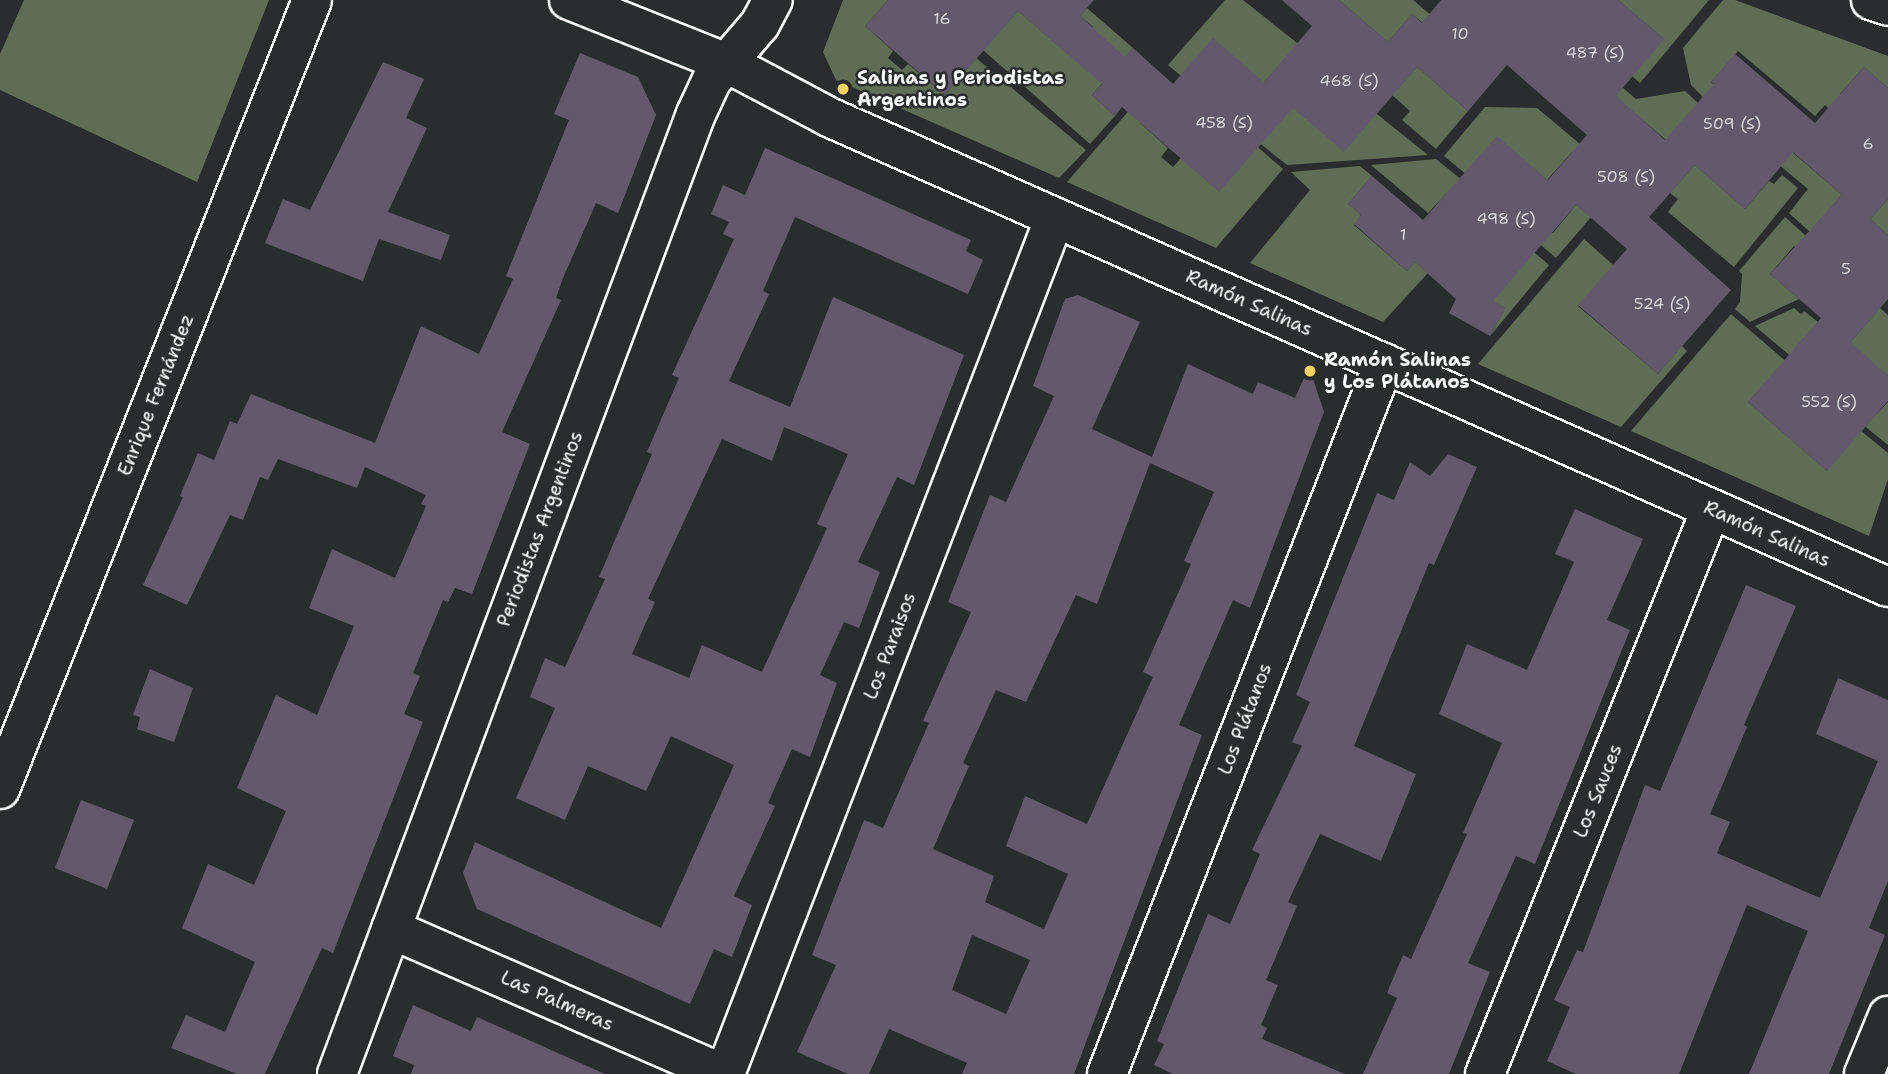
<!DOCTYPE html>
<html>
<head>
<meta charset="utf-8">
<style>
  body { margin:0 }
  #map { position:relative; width:1888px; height:1074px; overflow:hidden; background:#2a2d2e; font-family:"Shantell Sans",sans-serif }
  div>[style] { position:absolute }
  .green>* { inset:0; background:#5f6d56 }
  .building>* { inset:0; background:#625a6b }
  .roads { filter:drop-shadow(2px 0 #fff) drop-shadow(-2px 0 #fff) drop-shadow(0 2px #fff) drop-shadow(0 -2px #fff) }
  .street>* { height:38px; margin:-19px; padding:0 19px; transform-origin:19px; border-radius:19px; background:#2a2d2e }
  .dots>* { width:19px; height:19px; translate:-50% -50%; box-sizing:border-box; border:4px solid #2a2d2e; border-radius:50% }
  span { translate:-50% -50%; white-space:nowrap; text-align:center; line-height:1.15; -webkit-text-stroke:5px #2a2d2e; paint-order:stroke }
  .number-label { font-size:16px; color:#d8d6da }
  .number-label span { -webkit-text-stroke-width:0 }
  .poi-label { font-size:19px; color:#fff; font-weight:700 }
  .left { translate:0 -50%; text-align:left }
  .street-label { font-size:19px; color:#fff }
</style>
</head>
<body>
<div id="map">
  <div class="green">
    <i style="clip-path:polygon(24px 0,269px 0,197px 182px,0 90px,0 54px)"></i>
    <i style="clip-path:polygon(843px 0,888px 0,865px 26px,893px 51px,888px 58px,902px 70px,908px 64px,945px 95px,968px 68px,963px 47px,1086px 150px,1059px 178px,836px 80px,823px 52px)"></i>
    <i style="clip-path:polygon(1225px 0,1243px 0,1311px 54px,1288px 55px,1264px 82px,1194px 87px,1168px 65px)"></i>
    <i style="clip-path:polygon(1339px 0,1413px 0,1433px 17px,1425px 25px,1412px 14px,1388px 42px)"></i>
    <i style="clip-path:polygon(1618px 0,1709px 0,1640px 83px,1619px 65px,1664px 39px)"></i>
    <i style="clip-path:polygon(1723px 0,1735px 0,1888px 56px,1888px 88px,1864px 67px,1840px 94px,1858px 136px,1825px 105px,1815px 116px,1738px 51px,1711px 82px,1724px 93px,1712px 106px,1691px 85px,1683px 48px)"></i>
    <i style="clip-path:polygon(1087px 8px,1133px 48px,1092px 95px,1115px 116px,1090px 144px,983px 50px,1018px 11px,1069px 55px,1093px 27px,1080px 16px)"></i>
    <i style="clip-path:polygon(1417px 67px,1468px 111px,1436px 149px,1402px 120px,1410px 111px,1392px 95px)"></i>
    <i style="clip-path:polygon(1159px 76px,1163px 95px,1140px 123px,1168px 148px,1161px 157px,1173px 167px,1181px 158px,1245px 136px,1283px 169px,1216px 248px,1067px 182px)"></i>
    <i style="clip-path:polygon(1609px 76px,1636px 99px,1685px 91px,1710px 114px,1666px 140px,1602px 85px)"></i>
    <i style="clip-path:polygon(1485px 107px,1537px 108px,1592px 154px,1572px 152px,1547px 180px,1497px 137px,1473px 164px,1478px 184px,1444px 156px)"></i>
    <i style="clip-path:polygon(1293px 108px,1377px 114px,1428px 155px,1287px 165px,1247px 133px)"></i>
    <i style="clip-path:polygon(1777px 139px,1842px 195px,1817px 223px,1822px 243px,1789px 213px,1808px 189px,1765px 153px)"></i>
    <i style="clip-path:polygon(1436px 159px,1473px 189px,1461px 204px,1447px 193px,1428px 213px,1371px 165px)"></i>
    <i style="clip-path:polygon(1695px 165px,1745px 209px,1769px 181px,1774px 184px,1782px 175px,1798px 188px,1734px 267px,1668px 212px,1678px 199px,1670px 193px)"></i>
    <i style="clip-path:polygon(1360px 166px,1372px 176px,1348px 204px,1361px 215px,1354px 225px,1407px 271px,1415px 262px,1428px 273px,1383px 322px,1250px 263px,1310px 190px,1291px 172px)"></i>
    <i style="clip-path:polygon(1888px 199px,1888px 235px,1870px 219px)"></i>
    <i style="clip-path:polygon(1576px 205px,1591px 217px,1556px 258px,1528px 234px,1553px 233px)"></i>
    <i style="clip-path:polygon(1785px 217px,1817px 246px,1807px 257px,1794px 246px,1770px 274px,1799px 299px,1750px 322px,1735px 309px,1740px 302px,1742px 274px,1739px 271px)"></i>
    <i style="clip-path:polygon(1584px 239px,1620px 271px,1578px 306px,1658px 374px,1682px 346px,1687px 351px,1621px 427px,1478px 364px)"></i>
    <i style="clip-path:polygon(1521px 241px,1549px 265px,1490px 336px,1505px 308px,1464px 286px)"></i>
    <i style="clip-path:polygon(1794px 308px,1801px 314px,1804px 311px,1818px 322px,1797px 346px,1810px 357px,1802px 366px,1755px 326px)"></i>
    <i style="clip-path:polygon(1880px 308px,1888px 315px,1888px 376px,1850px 343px)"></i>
    <i style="clip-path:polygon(1731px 314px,1797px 371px,1772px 375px,1748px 402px,1827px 471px,1848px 420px,1888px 453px,1888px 479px,1869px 536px,1631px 431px)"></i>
    <i style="clip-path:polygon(1831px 399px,1864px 404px,1877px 414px,1888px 402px,1888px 445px)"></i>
  </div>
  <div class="building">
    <i style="clip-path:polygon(888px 0,1094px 0,1080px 16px,1125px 57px,1133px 48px,1173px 84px,1213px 38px,1264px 82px,1312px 26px,1282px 0,1339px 0,1388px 42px,1412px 14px,1422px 23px,1441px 0,1618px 0,1664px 39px,1616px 96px,1665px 140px,1714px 84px,1711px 82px,1735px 54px,1815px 123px,1864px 67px,1888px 88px,1888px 199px,1870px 219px,1888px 235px,1888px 299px,1851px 342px,1888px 376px,1888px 401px,1827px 471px,1748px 402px,1821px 318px,1770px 274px,1842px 195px,1793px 152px,1745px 209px,1695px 165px,1649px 217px,1731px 290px,1658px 374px,1578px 305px,1627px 249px,1576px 205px,1493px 301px,1505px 308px,1490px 336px,1449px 313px,1456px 299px,1415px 262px,1407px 271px,1354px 224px,1361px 215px,1348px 204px,1372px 176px,1423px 220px,1497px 136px,1548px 180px,1587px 135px,1507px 65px,1468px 111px,1417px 67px,1344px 152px,1293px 108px,1219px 192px,1122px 107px,1115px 116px,1092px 95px,1102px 84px,1018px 11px,945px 95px,865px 26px)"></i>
    <i style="clip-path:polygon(580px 53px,638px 77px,656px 115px,618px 213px,596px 203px,563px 278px,556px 298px,561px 300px,502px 432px,530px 444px,472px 594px,455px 588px,448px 602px,443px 600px,413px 673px,420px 676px,404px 714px,423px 722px,333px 953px,322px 948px,265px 1074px,237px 1074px,171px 1048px,186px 1015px,225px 1032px,255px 962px,182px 928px,208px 864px,254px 885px,286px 811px,237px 788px,276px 695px,317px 715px,354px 626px,309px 608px,332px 549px,395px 578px,426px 506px,421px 504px,426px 495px,365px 467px,357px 488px,278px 459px,268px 480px,260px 477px,243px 520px,230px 515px,187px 605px,143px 585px,183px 497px,180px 496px,198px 453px,214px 460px,230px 421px,237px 424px,251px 394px,375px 443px,421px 326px,479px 354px,513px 279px,506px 276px,569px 120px,554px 114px)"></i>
    <i style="clip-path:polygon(383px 62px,424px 79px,406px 118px,427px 128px,388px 212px,450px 235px,441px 260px,379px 239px,363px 281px,265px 243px,283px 199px,310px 210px)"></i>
    <i style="clip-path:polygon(evenodd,765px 148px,971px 240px,966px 251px,983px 260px,968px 294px,795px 217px,763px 291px,769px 294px,729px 381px,790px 407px,833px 297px,964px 355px,914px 485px,897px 477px,858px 562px,880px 572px,859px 628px,844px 622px,820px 675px,837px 683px,810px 757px,792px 749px,768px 803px,775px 806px,734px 896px,752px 905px,732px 957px,714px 949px,690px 1004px,477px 909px,463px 873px,475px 842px,661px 928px,734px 765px,671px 736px,646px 791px,588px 766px,565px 820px,516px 798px,555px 708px,530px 697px,545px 658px,565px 667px,605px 579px,599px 577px,652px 454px,647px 452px,679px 378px,672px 375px,734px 239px,723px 234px,729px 222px,711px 214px,723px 185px,745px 195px,765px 148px,784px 427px,848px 454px,817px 524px,827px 528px,762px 672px,702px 645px,689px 678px,632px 654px,655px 602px,648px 599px,722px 439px,772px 461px,784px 427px)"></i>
    <i style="clip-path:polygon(evenodd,1078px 295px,1140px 322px,1092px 429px,1152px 457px,1188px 364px,1253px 394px,1258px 382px,1295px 398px,1309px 367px,1324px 412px,1250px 608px,1233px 600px,1179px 725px,1202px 735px,1074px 1074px,962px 1074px,967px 1063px,889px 1029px,869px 1074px,848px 1074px,797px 1052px,836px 965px,812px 955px,864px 820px,883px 828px,929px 723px,923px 721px,971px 612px,948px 602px,990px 495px,1006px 502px,1054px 396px,1033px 386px,1065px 299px,1078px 295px,1150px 463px,1214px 492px,1184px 561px,1191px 564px,1143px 672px,1153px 677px,1087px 824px,1025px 796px,1006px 846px,1068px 874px,1044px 929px,985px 902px,994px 876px,933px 849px,969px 766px,963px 763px,996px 690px,1026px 702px,1076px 595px,1097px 604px,1150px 463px,1078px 295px,972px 935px,1030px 960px,1006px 1014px,952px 990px,972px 935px)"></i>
    <i style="clip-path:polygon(1448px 454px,1477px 467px,1434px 565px,1429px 563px,1354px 746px,1416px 774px,1381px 861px,1320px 834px,1288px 902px,1297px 906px,1266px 980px,1278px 985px,1261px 1025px,1267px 1028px,1262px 1039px,1345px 1074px,1173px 1074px,1154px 1065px,1164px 1044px,1157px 1041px,1208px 914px,1230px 924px,1260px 854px,1252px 850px,1302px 746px,1292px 742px,1310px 702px,1296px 695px,1377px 493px,1394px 500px,1410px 462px,1430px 476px)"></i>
    <i style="clip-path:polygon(1575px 509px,1643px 539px,1607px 620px,1630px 630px,1535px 864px,1516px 856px,1468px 963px,1490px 972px,1449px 1074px,1363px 1074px,1397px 998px,1387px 993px,1403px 955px,1411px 959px,1467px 834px,1463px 833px,1502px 743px,1439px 714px,1467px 644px,1527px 670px,1574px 562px,1555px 554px)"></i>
    <i style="clip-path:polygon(1746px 585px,1796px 606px,1744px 725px,1747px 727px,1710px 814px,1730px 822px,1717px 853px,1820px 898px,1878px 761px,1816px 734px,1838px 678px,1888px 700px,1888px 881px,1869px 928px,1885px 935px,1829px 1074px,1749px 1074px,1808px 931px,1747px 905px,1679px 1074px,1576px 1074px,1547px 1061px,1570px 1007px,1554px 1000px,1577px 950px,1583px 952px,1645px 785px,1660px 791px)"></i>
    <i style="clip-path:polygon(150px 669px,193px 688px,174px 742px,137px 729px,140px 717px,133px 715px)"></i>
    <i style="clip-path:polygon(81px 800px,134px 820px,107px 889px,55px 868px)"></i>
    <i style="clip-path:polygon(413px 1005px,471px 1031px,477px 1017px,605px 1074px,411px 1074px,414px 1065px,393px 1056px)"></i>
  </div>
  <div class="roads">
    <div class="street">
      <i style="left:569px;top:0;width:172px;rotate:21.8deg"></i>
      <i style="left:729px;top:64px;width:115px;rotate:27.9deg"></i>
      <i style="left:831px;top:118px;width:1156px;rotate:23.93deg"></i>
      <i style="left:1871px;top:0;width:18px;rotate:19deg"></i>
      <i style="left:0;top:789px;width:848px;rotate:-68.42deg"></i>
      <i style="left:391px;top:929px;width:362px;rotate:23.6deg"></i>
      <i style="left:337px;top:1074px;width:1025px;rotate:-69.5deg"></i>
      <i style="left:696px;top:114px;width:38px;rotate:-65deg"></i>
      <i style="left:712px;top:80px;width:74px;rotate:-49.4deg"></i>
      <i style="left:760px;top:24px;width:27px;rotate:-62deg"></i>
      <i style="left:725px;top:1074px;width:918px;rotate:-68.94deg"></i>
      <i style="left:1107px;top:1074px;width:763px;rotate:-68.71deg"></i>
      <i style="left:1485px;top:1074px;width:609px;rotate:-68.2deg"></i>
      <i style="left:1864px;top:1074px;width:63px;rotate:-67.5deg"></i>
    </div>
  </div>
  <div class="dots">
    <i style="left:843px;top:89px;background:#ffd166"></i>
    <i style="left:1310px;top:371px;background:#ffd166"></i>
  </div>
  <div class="number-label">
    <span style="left:942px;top:19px">16</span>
    <span style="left:1460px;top:34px">10</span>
    <span style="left:1595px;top:53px">487 (S)</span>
    <span style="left:1349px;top:81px">468 (S)</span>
    <span style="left:1224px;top:123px">458 (S)</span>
    <span style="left:1732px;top:124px">509 (S)</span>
    <span style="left:1868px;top:144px">6</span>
    <span style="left:1626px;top:177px">508 (S)</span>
    <span style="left:1506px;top:219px">498 (S)</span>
    <span style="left:1403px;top:235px">1</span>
    <span style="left:1846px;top:269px">5</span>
    <span style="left:1662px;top:304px">524 (S)</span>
    <span style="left:1829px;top:402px">552 (S)</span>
  </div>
  <div class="poi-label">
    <span class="left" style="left:857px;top:89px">Salinas y Periodistas<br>Argentinos</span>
    <span class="left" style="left:1324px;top:371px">Ramón Salinas<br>y Los Plátanos</span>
  </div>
  <div class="street-label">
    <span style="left:1249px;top:303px;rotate:24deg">Ramón Salinas</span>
    <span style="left:156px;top:395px;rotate:-68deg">Enrique Fernández</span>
    <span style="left:540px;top:529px;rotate:-69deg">Periodistas Argentinos</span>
    <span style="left:1767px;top:534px;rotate:24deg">Ramón Salinas</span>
    <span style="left:890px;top:646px;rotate:-69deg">Los Paraisos</span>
    <span style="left:1245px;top:719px;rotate:-69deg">Los Plátanos</span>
    <span style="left:1598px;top:791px;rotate:-68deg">Los Sauces</span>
    <span style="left:557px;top:1001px;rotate:24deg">Las Palmeras</span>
  </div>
</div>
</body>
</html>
